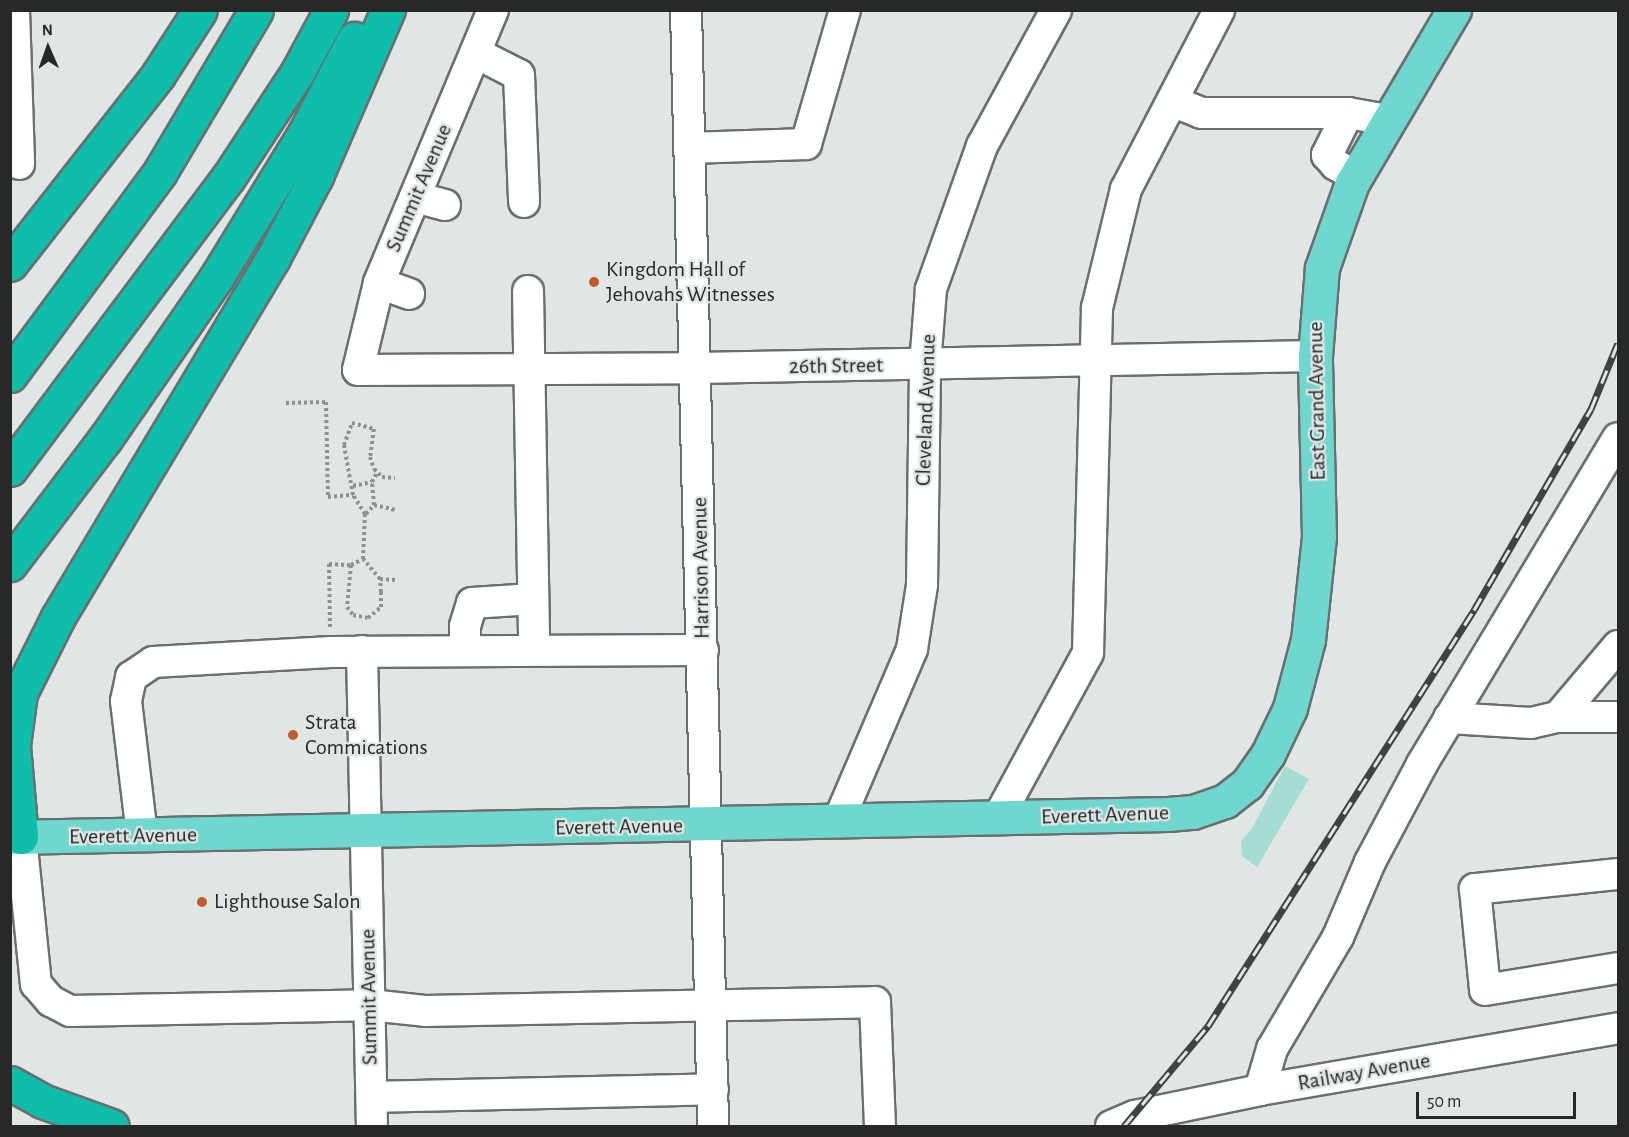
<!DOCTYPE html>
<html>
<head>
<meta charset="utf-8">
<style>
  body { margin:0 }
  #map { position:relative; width:1629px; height:1137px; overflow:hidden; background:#e0e6e5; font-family:"Alegreya Sans",sans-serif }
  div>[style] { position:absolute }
  .green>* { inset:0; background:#a6ddd3 }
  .path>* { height:4px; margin-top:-2px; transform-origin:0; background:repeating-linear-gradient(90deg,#8d9291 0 3px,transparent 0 6px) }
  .roads { filter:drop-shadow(2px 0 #696f6e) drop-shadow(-2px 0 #696f6e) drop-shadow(0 2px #696f6e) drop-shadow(0 -2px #696f6e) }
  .minor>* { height:30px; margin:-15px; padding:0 15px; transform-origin:15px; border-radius:15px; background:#fff }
  .major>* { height:33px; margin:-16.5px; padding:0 16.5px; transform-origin:16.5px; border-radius:16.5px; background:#6fd7cd }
  .highway>* { height:33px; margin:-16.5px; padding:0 16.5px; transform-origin:16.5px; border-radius:16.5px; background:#0fbdab }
  .rail>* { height:7px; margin-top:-3.5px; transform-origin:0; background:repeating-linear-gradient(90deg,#e0e6e5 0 14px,#3f4342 0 28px); box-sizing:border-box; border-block:2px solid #3f4342 }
  .dots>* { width:16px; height:16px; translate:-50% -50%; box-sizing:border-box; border:3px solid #e0e6e5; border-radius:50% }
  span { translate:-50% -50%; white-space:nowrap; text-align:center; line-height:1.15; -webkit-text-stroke:4.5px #e0e6e5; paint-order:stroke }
  .street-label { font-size:22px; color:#262928 }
  .poi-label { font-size:22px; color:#262928 }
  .left { translate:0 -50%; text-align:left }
  .frame { position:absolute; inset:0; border:12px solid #262928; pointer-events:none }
  .north { position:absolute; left:18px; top:18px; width:60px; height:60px; -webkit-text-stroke:4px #e0e6e5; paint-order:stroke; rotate:358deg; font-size:16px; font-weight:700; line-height:24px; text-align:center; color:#262928 }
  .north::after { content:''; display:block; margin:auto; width:21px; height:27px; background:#262928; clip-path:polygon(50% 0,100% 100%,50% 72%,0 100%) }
  .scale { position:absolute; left:1416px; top:1092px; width:160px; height:27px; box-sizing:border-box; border:3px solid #262928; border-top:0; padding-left:8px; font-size:18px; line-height:21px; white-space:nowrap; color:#262928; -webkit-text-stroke:4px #e0e6e5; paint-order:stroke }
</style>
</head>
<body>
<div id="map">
  <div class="green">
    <i style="clip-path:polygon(1285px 766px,1309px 779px,1257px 867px,1242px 856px,1241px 841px,1251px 830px)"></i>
  </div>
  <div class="path">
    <i style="left:286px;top:403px;width:40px;rotate:-1.4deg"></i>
    <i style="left:326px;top:402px;width:95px;rotate:88.8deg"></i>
    <i style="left:328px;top:497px;width:25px;rotate:-5deg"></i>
    <i style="left:353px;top:486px;width:19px;rotate:-12deg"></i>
    <i style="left:372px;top:482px;width:10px;rotate:-61deg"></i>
    <i style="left:374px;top:505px;width:22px;rotate:13deg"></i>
    <i style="left:366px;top:514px;width:12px;rotate:-48deg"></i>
    <i style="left:374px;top:505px;width:23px;rotate:-95deg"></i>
    <i style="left:351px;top:565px;width:42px;rotate:95.4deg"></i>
    <i style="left:347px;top:607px;width:10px;rotate:53deg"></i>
    <i style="left:353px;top:615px;width:15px;rotate:11deg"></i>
    <i style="left:368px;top:618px;width:17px;rotate:-40deg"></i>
    <i style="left:381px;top:607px;width:15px;rotate:-90deg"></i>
    <i style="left:381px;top:592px;width:13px;rotate:-94deg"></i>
    <i style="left:380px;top:579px;width:26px;rotate:-130deg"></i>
    <i style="left:380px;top:579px;width:16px;rotate:4deg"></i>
    <i style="left:330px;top:627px;width:63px;rotate:-90.9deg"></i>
    <i style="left:329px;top:564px;width:22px;rotate:3deg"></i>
    <i style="left:351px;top:565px;width:13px;rotate:-27deg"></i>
    <i style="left:363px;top:559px;width:45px;rotate:-87.5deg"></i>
    <i style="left:365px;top:514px;width:22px;rotate:-122deg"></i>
    <i style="left:353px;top:495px;width:51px;rotate:-100.2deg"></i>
    <i style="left:344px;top:445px;width:23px;rotate:-70deg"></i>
    <i style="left:352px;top:423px;width:23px;rotate:15deg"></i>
    <i style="left:374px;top:429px;width:28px;rotate:98deg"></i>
    <i style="left:370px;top:457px;width:13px;rotate:72deg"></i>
    <i style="left:374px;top:469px;width:11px;rotate:45deg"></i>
    <i style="left:382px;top:477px;width:13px;rotate:4deg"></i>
  </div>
  <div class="roads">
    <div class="minor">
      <i style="left:14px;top:10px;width:154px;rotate:88.1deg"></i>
      <i style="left:493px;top:10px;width:296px;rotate:112.7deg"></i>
      <i style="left:379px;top:283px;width:89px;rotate:103.6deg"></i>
      <i style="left:358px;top:370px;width:338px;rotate:-0.3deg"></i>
      <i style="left:696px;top:368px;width:619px;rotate:-1.11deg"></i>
      <i style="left:686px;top:10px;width:1116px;rotate:88.61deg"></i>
      <i style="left:476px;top:53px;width:48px;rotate:27.1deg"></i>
      <i style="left:519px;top:75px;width:127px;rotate:87.7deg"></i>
      <i style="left:1172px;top:101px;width:31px;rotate:22deg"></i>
      <i style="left:1201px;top:113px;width:147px"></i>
      <i style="left:1348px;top:113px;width:40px;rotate:10deg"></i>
      <i style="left:1348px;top:113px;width:47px;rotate:116.6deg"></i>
      <i style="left:1327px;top:155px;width:13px;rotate:48deg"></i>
      <i style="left:1336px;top:165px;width:23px;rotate:29deg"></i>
      <i style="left:690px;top:148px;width:116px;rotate:-2deg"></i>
      <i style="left:806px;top:144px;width:140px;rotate:-73.8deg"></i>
      <i style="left:415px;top:197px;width:31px;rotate:15deg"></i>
      <i style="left:379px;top:283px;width:32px;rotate:20deg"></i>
      <i style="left:528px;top:291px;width:359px;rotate:89deg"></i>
      <i style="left:362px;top:651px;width:475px;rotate:88.8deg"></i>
      <i style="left:465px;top:651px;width:25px;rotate:-90deg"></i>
      <i style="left:465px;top:626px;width:24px;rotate:-73deg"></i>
      <i style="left:472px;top:603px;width:61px;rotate:-3.8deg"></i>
      <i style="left:1558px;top:717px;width:93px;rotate:-49.8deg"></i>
      <i style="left:1449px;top:718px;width:82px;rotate:3.5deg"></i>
      <i style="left:1531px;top:723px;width:28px;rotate:-13deg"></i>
      <i style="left:1558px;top:717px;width:60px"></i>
      <i style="left:998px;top:818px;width:188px;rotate:-61.4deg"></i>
      <i style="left:1088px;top:653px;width:345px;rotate:-88.5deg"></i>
      <i style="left:1097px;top:308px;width:122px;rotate:-76.3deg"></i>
      <i style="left:1126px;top:189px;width:202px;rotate:-62.5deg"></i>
      <i style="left:838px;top:822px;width:188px;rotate:-66.8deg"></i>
      <i style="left:912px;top:649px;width:65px;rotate:-81.1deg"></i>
      <i style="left:922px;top:585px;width:220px;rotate:-89.2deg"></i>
      <i style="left:925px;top:365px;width:76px;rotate:-85.5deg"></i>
      <i style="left:931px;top:289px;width:152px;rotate:-70.4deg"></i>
      <i style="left:982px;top:146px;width:155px;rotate:-61.4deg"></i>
      <i style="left:142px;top:835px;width:135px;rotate:-96.8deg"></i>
      <i style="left:126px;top:701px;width:25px;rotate:-78deg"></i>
      <i style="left:131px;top:677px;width:27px;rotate:-34deg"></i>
      <i style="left:153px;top:662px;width:178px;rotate:-3.2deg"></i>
      <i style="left:331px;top:652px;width:372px;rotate:-0.3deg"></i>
      <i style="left:21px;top:837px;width:148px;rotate:84.2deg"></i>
      <i style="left:36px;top:984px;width:23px;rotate:49deg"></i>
      <i style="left:51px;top:1001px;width:21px;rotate:28deg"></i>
      <i style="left:70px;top:1011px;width:300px;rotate:-1.1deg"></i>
      <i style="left:370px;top:1005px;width:55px;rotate:6.2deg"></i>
      <i style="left:425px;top:1011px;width:450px;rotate:-1.1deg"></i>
      <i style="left:875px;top:1002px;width:124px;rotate:87.7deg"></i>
      <i style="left:1618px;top:874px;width:144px;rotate:174deg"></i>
      <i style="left:1475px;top:889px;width:101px;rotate:84.3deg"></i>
      <i style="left:1485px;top:990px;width:135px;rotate:-9.4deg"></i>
      <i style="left:1260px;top:1090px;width:43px;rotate:-73.7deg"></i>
      <i style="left:1272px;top:1049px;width:130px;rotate:-59.5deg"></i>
      <i style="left:1338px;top:937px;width:82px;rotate:-66.9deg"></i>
      <i style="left:1370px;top:862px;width:111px;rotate:-62deg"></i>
      <i style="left:1422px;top:764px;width:380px;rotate:-59deg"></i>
      <i style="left:372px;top:1097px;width:341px;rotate:-1.3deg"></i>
      <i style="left:1111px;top:1126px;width:26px;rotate:-23deg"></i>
      <i style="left:1135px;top:1116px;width:128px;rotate:-11.7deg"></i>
      <i style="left:1260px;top:1090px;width:363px;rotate:-9.8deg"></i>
    </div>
    <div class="major">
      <i style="left:10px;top:837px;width:1158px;rotate:-1.14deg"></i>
      <i style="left:1168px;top:814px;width:25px;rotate:-5deg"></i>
      <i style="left:1193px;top:812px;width:34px;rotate:-19deg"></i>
      <i style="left:1225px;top:801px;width:28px;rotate:-38deg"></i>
      <i style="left:1247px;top:784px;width:37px;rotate:-55deg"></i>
      <i style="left:1268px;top:754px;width:51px;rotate:-64.4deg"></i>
      <i style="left:1290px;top:708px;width:70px;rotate:-75.2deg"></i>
      <i style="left:1308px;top:640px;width:104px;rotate:-83.9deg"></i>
      <i style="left:1319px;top:537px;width:181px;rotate:-91.3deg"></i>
      <i style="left:1315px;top:356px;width:88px;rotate:-85.5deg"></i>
      <i style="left:1322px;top:268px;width:90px;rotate:-70.6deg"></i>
      <i style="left:1352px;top:183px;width:201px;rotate:-59.5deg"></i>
    </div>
    <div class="highway">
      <i style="left:10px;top:264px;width:240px;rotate:-51.9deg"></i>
      <i style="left:158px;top:75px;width:77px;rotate:-57.1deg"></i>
      <i style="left:10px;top:375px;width:252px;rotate:-53.5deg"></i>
      <i style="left:160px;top:172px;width:188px;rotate:-59.3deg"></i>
      <i style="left:10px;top:469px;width:364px;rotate:-53.2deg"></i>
      <i style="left:228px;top:178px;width:126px;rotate:-56.7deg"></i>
      <i style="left:297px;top:73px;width:72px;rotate:-61.6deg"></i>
      <i style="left:10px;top:564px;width:157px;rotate:-52.8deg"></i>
      <i style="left:105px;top:439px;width:196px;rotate:-55.4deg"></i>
      <i style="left:216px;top:278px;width:172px;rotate:-58.5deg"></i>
      <i style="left:306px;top:131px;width:104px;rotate:-62.4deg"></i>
      <i style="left:21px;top:837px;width:92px;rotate:-95deg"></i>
      <i style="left:13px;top:745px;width:52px;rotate:-82.3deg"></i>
      <i style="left:20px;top:693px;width:85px;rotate:-63.4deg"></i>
      <i style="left:58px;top:617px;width:418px;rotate:-59.1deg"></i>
      <i style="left:273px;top:258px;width:93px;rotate:-62.3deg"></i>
      <i style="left:316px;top:176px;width:181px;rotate:-66.6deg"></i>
      <i style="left:10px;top:1083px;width:37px;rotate:29deg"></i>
      <i style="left:42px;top:1101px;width:74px;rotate:19.7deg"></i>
    </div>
  </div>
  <div class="rail">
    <i style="left:1124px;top:1126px;width:131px;rotate:-50deg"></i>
    <i style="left:1208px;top:1026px;width:494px;rotate:-57.4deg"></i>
    <i style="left:1474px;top:610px;width:233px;rotate:-59.8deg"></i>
    <i style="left:1591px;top:409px;width:71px;rotate:-67.8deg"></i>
  </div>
  <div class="dots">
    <i style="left:594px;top:282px;background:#c15b2e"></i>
    <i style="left:293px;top:735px;background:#c15b2e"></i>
    <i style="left:202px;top:902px;background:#c15b2e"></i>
  </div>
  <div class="street-label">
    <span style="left:419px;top:188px;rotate:-67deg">Summit Avenue</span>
    <span style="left:836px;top:366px;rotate:-1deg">26th Street</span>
    <span style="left:1317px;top:401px;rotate:-91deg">East Grand Avenue</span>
    <span style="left:926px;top:410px;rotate:-88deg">Cleveland Avenue</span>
    <span style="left:701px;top:568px;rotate:-91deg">Harrison Avenue</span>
    <span style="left:1105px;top:815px;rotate:-2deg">Everett Avenue</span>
    <span style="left:619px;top:827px;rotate:-1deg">Everett Avenue</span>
    <span style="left:133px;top:836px;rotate:-1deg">Everett Avenue</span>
    <span style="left:369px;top:997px;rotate:-91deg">Summit Avenue</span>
    <span style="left:1364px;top:1072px;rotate:-10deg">Railway Avenue</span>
  </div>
  <div class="poi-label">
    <span class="left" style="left:606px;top:282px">Kingdom Hall of<br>Jehovahs Witnesses</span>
    <span class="left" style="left:305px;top:735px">Strata<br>Commications</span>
    <span class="left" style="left:214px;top:902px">Lighthouse Salon</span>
  </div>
  <div class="frame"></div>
  <div class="north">N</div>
  <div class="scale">50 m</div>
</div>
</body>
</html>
